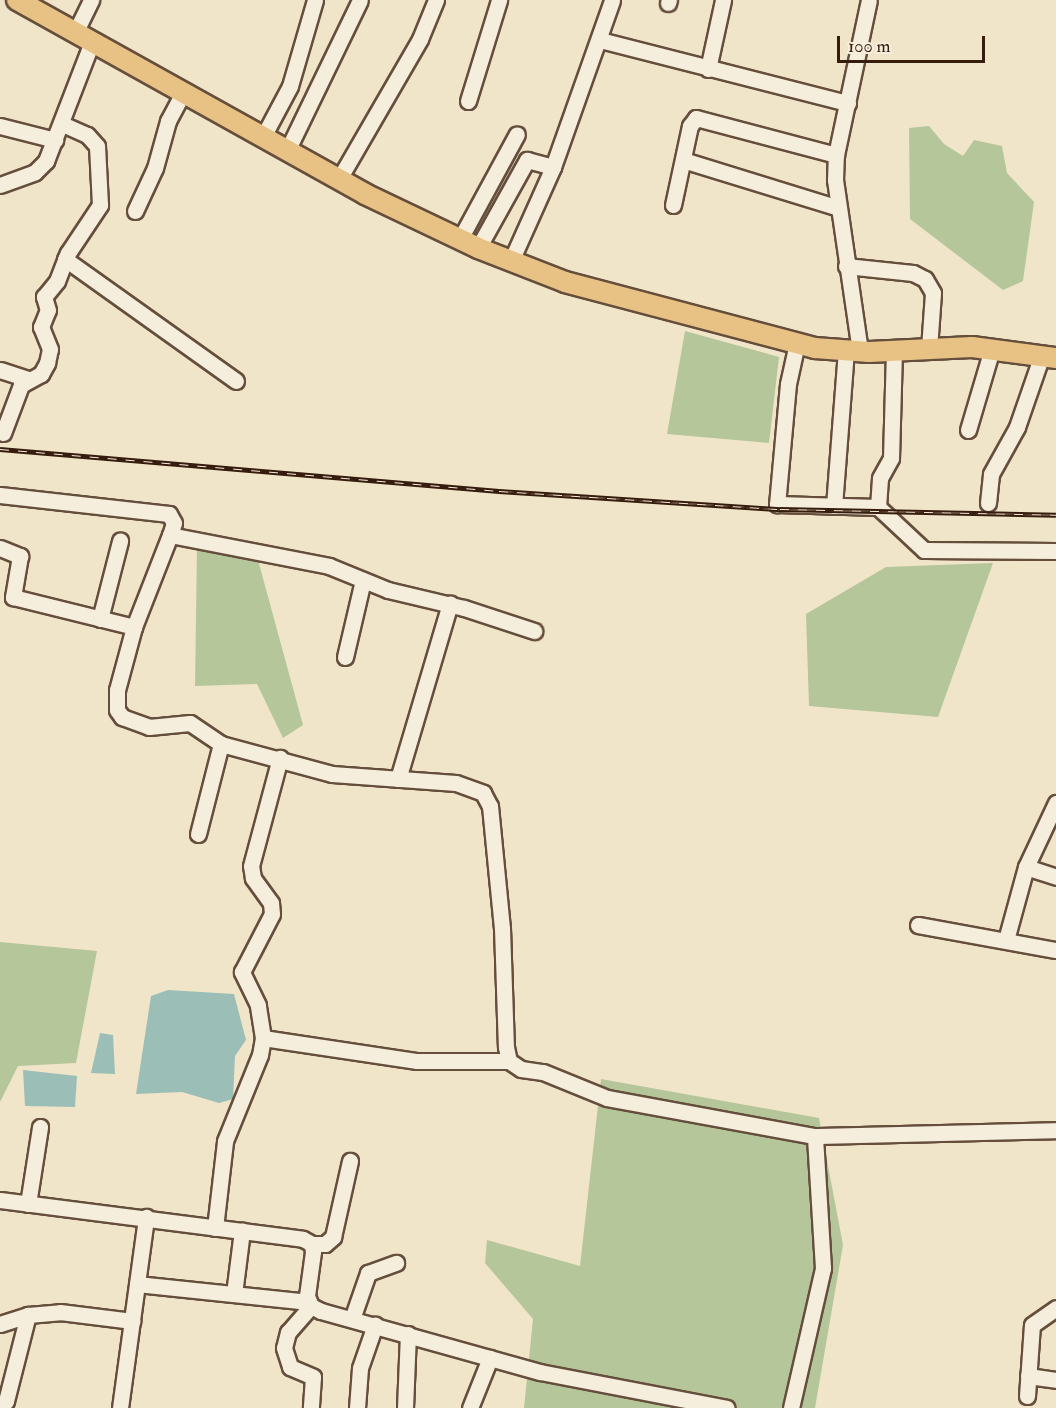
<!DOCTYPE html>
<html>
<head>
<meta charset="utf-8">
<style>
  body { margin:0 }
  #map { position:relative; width:1056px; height:1408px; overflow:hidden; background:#f1e5c9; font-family:"IM FELL Double Pica",serif }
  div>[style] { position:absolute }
  .green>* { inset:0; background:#b4c69a }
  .water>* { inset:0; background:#9bbfb6 }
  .roads { filter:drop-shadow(2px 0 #654e3c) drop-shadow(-2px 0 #654e3c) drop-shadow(0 2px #654e3c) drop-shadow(0 -2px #654e3c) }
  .minor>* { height:15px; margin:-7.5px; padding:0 7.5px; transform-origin:7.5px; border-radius:7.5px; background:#f6eedc }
  .major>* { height:20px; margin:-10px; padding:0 10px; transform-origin:10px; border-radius:10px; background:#e8c284 }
  .rail>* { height:5px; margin-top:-2.5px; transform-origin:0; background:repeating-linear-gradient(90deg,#f6eedc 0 9px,#361c0d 0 18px); box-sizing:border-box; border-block:2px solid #361c0d }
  span { translate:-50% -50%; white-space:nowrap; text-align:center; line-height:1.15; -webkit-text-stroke:4.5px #f6eedc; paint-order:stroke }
  .scale { position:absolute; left:837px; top:36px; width:148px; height:27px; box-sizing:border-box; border:3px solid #361c0d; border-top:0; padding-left:8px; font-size:18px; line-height:21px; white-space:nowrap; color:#361c0d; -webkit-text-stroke:4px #f6eedc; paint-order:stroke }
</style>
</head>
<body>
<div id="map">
  <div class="green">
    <i style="clip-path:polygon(929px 126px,944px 144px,963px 156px,974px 140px,1002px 146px,1007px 173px,1034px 202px,1023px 281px,1003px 290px,910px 219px,909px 128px)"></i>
    <i style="clip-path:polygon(685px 331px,779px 357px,769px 443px,667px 434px)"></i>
    <i style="clip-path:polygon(197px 547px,246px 551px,258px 560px,303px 725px,283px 738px,257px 684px,195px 686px)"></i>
    <i style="clip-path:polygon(993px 563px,938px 717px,809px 706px,806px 614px,886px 567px)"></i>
    <i style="clip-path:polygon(0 942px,97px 951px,76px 1063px,18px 1066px,0 1102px)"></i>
    <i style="clip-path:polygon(601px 1079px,819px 1118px,843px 1245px,815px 1408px,524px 1408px,533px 1319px,485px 1263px,487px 1240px,580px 1266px)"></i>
  </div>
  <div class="water">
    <i style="clip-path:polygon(168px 990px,234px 994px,246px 1040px,235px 1056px,233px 1099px,219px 1103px,182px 1092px,136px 1094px,151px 996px)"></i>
    <i style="clip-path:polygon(100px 1033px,113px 1035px,115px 1074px,91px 1073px)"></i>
    <i style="clip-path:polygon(23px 1070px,77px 1076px,75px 1107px,25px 1106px)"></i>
  </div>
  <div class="roads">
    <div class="minor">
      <i style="left:668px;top:3px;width:3px;rotate:-72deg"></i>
      <i style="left:75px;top:33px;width:37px;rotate:-64deg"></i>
      <i style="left:600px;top:40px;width:256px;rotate:14.3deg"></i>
      <i style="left:708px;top:69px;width:71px;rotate:-77.7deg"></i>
      <i style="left:468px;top:101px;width:106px;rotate:-72.9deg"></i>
      <i style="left:0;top:126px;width:57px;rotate:14.3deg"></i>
      <i style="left:264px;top:135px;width:55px;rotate:-62deg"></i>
      <i style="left:290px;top:86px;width:90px;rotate:-73.8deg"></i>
      <i style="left:288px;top:149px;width:165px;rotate:-64.2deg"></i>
      <i style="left:683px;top:160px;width:160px;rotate:17.1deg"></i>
      <i style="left:339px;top:179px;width:162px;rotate:-59.9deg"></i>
      <i style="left:420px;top:39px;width:42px;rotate:-67.7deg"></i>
      <i style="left:0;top:185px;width:37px;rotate:-20deg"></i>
      <i style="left:35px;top:172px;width:16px;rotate:-45deg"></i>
      <i style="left:46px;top:161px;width:128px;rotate:-68.9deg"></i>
      <i style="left:673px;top:205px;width:81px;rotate:-77.9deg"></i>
      <i style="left:690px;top:126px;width:10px;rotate:-53deg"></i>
      <i style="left:696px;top:118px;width:145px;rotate:14.8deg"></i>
      <i style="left:135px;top:211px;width:47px;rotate:-65.1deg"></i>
      <i style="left:155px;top:168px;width:49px;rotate:-74.5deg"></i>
      <i style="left:168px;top:121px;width:34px;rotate:-62deg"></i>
      <i style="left:460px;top:239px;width:119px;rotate:-61.5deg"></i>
      <i style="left:478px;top:248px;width:101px;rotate:-60.9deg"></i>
      <i style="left:527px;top:160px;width:27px;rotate:15deg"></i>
      <i style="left:65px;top:259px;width:210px;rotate:35.5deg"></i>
      <i style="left:511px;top:261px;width:103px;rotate:-65.9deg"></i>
      <i style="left:553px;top:167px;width:177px;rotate:-70.5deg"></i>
      <i style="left:846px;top:266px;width:67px;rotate:6deg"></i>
      <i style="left:913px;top:273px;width:13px;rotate:27deg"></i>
      <i style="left:925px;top:279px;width:16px;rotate:60deg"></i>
      <i style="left:933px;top:293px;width:56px;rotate:94.1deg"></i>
      <i style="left:797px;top:343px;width:42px;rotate:102.4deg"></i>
      <i style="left:788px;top:384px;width:121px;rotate:95.2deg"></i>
      <i style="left:777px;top:504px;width:101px;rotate:1.7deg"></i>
      <i style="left:878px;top:507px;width:63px;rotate:43.1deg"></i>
      <i style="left:924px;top:550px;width:132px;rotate:0.4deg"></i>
      <i style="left:860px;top:351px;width:173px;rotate:-98.3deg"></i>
      <i style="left:835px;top:180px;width:25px;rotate:-88deg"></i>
      <i style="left:836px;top:155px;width:158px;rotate:-78deg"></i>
      <i style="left:0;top:370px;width:29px;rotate:18deg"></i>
      <i style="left:968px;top:430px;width:84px;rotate:-73.5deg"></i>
      <i style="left:3px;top:433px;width:51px;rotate:-69.4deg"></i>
      <i style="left:21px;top:385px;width:23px;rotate:-29deg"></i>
      <i style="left:41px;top:374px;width:13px;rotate:-61deg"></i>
      <i style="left:47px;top:363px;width:14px;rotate:-78deg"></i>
      <i style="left:50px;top:349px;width:24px;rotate:-112deg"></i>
      <i style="left:41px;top:327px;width:18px;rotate:-68deg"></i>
      <i style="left:48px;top:310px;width:14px;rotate:-107deg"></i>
      <i style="left:44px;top:297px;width:21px;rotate:-51deg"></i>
      <i style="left:57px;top:281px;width:30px;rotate:-69deg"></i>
      <i style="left:68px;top:253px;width:58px;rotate:-56.3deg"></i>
      <i style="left:100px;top:205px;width:59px;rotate:-92.9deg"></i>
      <i style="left:97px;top:146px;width:15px;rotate:-132deg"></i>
      <i style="left:87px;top:135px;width:27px;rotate:-156deg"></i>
      <i style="left:0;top:495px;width:170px;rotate:6.4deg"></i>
      <i style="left:169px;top:514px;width:10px;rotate:61deg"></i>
      <i style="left:174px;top:523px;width:13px;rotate:108deg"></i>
      <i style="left:170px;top:535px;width:99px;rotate:111.4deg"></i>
      <i style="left:134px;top:627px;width:65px;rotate:105.1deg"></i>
      <i style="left:117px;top:690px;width:20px;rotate:90deg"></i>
      <i style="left:117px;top:710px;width:9px;rotate:54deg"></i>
      <i style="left:122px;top:717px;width:29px;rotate:20deg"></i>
      <i style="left:149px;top:727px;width:41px;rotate:-5.6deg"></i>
      <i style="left:190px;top:723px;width:37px;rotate:34deg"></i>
      <i style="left:221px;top:744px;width:115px;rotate:15.1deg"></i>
      <i style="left:332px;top:774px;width:124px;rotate:4.2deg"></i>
      <i style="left:456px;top:783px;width:29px;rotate:20deg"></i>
      <i style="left:483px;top:793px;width:15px;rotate:62deg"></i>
      <i style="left:490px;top:806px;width:123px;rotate:84.4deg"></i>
      <i style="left:502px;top:928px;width:119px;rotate:88.1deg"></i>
      <i style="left:506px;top:1047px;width:14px;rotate:78deg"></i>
      <i style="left:509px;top:1061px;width:14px;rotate:34deg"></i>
      <i style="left:521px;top:1069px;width:22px;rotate:8deg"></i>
      <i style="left:543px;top:1072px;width:69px;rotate:22.1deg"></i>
      <i style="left:607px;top:1098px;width:211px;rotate:10.4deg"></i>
      <i style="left:815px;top:1136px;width:241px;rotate:-1.4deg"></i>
      <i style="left:988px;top:503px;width:29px;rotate:-84deg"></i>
      <i style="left:991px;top:474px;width:54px;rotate:-61deg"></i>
      <i style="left:1017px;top:427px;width:76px;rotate:-70.9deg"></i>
      <i style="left:834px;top:506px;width:156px;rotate:-85.6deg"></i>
      <i style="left:878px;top:507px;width:29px;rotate:-86deg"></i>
      <i style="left:880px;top:478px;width:23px;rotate:-61deg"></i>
      <i style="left:891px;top:458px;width:108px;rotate:-88.4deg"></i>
      <i style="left:170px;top:535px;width:162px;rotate:11deg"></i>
      <i style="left:329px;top:566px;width:64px;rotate:22.1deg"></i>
      <i style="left:388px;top:590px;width:78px;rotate:13.3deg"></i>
      <i style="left:464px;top:608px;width:74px;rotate:18.2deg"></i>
      <i style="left:0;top:548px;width:22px;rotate:22deg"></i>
      <i style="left:20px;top:556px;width:42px;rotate:99.7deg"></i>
      <i style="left:13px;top:597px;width:125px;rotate:13.9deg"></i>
      <i style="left:100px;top:619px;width:81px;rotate:-75.6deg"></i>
      <i style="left:345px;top:657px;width:79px;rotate:-76.8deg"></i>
      <i style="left:398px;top:779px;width:183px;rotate:-73.5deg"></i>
      <i style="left:198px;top:834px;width:93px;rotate:-75.7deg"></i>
      <i style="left:1026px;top:867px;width:32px;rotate:18deg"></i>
      <i style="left:918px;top:925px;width:140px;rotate:10.3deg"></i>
      <i style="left:1006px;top:940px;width:76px;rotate:-74.7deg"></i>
      <i style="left:1026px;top:867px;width:71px;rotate:-64.9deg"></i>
      <i style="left:263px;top:1038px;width:156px;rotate:8.5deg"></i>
      <i style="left:417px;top:1061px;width:92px"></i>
      <i style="left:0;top:1200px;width:305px;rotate:7.3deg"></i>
      <i style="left:303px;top:1239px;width:10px;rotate:29deg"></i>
      <i style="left:312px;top:1244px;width:8px;rotate:83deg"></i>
      <i style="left:313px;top:1252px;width:44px;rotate:97.8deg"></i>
      <i style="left:307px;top:1296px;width:11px;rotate:68deg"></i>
      <i style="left:311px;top:1306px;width:11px;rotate:27deg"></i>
      <i style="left:321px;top:1311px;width:227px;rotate:15.6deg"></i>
      <i style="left:540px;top:1372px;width:190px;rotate:10.9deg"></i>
      <i style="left:28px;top:1204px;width:78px;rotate:-81.1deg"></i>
      <i style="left:215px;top:1228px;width:88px;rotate:-83.4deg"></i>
      <i style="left:225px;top:1141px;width:93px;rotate:-67.9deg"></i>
      <i style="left:260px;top:1055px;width:17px;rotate:-80deg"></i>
      <i style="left:263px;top:1038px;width:33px;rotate:-99deg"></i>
      <i style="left:258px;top:1005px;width:37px;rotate:-116deg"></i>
      <i style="left:242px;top:972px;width:65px;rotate:-62.7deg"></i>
      <i style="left:272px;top:914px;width:11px;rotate:-95deg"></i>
      <i style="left:271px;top:903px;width:31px;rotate:-126deg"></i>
      <i style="left:253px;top:878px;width:12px;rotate:-99deg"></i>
      <i style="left:251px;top:866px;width:112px;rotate:-75deg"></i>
      <i style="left:312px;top:1244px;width:13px"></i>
      <i style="left:325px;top:1244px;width:11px;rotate:-41deg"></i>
      <i style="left:333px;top:1237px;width:78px;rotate:-77.4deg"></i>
      <i style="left:137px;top:1284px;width:173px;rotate:6deg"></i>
      <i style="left:234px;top:1294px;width:64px;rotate:-82.8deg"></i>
      <i style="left:311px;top:1306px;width:35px;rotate:131deg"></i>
      <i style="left:288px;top:1332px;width:16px;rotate:104deg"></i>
      <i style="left:284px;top:1348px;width:20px;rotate:72deg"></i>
      <i style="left:290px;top:1367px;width:25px;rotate:23deg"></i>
      <i style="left:313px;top:1377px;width:31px;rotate:94deg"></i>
      <i style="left:352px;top:1319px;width:49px;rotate:-70.8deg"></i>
      <i style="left:368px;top:1273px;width:30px;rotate:-20deg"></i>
      <i style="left:0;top:1324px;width:29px;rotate:-18deg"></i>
      <i style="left:28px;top:1315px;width:32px;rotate:-5deg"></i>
      <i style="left:60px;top:1312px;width:73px;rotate:7.1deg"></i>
      <i style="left:1028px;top:1376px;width:28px;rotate:8deg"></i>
      <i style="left:1027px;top:1396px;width:71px;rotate:-86deg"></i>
      <i style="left:1032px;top:1325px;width:29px;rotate:-35deg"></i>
      <i style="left:0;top:1408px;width:9px;rotate:-49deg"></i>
      <i style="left:6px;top:1401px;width:89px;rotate:-75.7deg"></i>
      <i style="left:120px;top:1408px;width:193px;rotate:-82.2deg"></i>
      <i style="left:357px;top:1408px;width:40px;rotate:-85.7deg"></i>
      <i style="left:360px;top:1368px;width:46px;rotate:-70.8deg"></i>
      <i style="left:405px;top:1408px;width:74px;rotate:-87.7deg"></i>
      <i style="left:470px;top:1408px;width:54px;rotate:-68.2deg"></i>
      <i style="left:791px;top:1408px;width:144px;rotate:-77.1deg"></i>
      <i style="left:823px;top:1268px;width:132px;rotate:-93.5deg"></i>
    </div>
    <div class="major">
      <i style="left:17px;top:0;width:398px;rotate:29.1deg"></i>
      <i style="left:365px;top:194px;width:125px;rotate:25.5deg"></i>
      <i style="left:478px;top:248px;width:93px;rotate:21.3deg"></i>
      <i style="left:565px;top:282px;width:259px;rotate:14.8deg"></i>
      <i style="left:815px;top:348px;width:54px;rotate:4.2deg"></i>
      <i style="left:869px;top:352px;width:103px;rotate:-2.8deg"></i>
      <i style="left:972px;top:347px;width:85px;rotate:7.5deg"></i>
    </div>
  </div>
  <div class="rail">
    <i style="left:0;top:449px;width:501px;rotate:4.81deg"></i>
    <i style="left:499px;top:491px;width:282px;rotate:3.7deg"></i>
    <i style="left:780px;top:509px;width:276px;rotate:1.2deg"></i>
  </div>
  <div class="scale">100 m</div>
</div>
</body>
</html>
